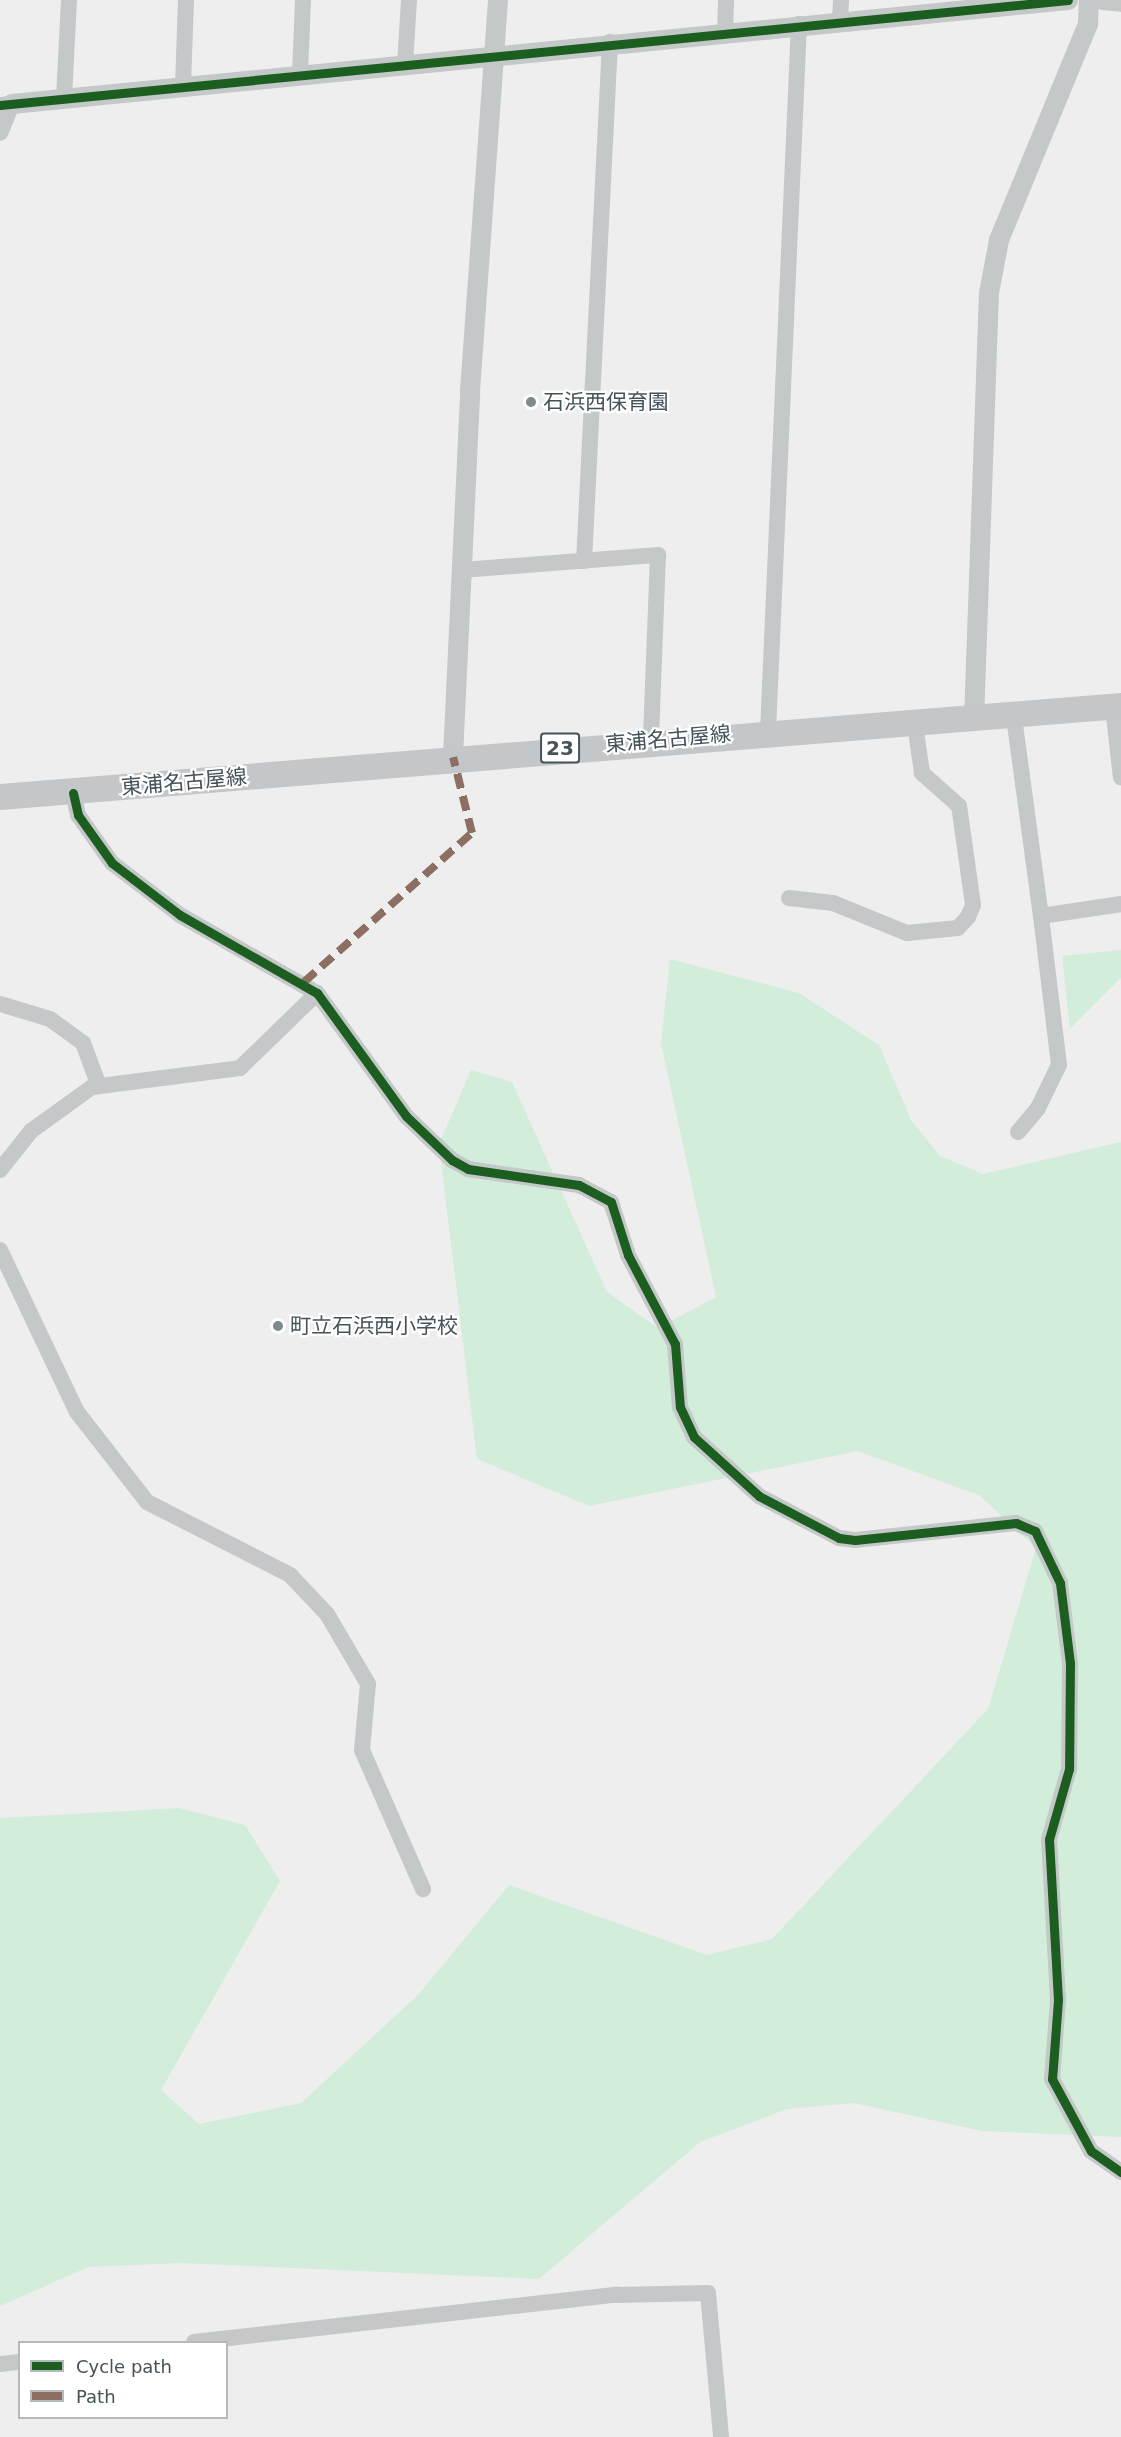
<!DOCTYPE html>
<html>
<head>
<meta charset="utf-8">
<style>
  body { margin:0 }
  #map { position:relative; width:1121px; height:2437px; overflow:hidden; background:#eee; font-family:"DejaVu Sans","Noto Sans JP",sans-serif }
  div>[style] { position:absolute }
  .green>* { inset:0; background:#d2edda }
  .minor>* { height:16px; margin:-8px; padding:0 8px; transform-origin:8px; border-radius:8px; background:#c5c8c9 }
  .tertiary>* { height:20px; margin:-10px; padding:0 10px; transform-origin:10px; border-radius:10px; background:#c5c8c9 }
  .primary>* { height:26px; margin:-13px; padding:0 13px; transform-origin:13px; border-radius:13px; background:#c3c7c9 }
  .quiet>* { height:8px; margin-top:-4px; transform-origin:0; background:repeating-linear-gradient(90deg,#8d6e63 0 15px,transparent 0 23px) }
  .cycleway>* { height:9px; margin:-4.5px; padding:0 4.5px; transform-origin:4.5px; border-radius:4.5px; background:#1b5e20 }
  .dots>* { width:16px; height:16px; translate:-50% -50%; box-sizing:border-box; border:3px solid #fff; border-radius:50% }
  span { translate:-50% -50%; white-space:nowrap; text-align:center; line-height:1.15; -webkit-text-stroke:4.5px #fff; paint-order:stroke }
  .shield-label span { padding:2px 4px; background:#fff; border:2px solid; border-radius:4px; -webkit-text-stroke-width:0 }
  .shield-label { font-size:20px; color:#455259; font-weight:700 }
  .poi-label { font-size:21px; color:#455259 }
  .left { translate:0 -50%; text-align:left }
  .street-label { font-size:21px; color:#455259 }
  .legend { position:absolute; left:18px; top:2341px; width:210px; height:78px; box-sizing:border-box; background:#fff; border:2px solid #b5babd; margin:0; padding:8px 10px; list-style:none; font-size:18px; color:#455259 }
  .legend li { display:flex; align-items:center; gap:12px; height:30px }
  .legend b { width:30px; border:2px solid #b5babd }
</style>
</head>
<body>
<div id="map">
  <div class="green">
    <i style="clip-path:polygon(1121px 950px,1121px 978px,1070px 1029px,1062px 956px)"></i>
    <i style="clip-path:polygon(670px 959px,799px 993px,879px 1045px,911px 1120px,940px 1156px,983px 1174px,1121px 1142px,1121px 2137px,982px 2131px,854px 2103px,787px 2109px,700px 2142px,539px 2279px,181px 2263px,88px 2267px,0 2306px,0 1818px,179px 1808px,245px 1825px,280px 1881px,161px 2090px,199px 2124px,301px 2103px,418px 1995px,509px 1885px,707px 1955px,772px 1939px,988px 1709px,1036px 1548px,979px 1495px,858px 1451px,589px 1506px,477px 1459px,439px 1144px,471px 1070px,512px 1082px,607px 1292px,658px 1328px,716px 1297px,661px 1043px)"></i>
  </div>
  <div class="minor">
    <i style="left:840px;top:20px;width:20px;rotate:-87deg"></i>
    <i style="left:725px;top:32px;width:32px;rotate:-88deg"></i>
    <i style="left:405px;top:64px;width:64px;rotate:-86.4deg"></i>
    <i style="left:300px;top:73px;width:73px;rotate:-87.6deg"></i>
    <i style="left:183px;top:86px;width:86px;rotate:-88deg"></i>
    <i style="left:64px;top:98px;width:98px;rotate:-87.1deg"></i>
    <i style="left:0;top:105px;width:12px;rotate:-5deg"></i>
    <i style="left:12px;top:104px;width:31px;rotate:112deg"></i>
    <i style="left:584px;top:561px;width:520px;rotate:-87.13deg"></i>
    <i style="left:462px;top:570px;width:197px;rotate:-4.4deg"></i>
    <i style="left:658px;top:555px;width:186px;rotate:92.2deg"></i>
    <i style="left:1113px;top:707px;width:71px;rotate:83.6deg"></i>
    <i style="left:1014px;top:717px;width:201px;rotate:82.3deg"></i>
    <i style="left:1041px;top:916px;width:81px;rotate:-8.5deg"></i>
    <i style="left:768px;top:731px;width:708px;rotate:-87.49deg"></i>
    <i style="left:73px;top:793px;width:23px;rotate:77deg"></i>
    <i style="left:78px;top:815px;width:59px;rotate:54.7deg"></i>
    <i style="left:112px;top:863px;width:86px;rotate:37.4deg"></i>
    <i style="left:180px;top:915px;width:158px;rotate:29.7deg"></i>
    <i style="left:317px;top:993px;width:152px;rotate:54.1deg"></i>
    <i style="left:406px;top:1116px;width:64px;rotate:43.7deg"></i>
    <i style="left:452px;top:1160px;width:18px;rotate:29deg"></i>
    <i style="left:468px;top:1169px;width:112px;rotate:8.2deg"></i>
    <i style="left:579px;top:1185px;width:36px;rotate:28deg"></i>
    <i style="left:611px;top:1202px;width:56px;rotate:72.2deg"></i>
    <i style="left:628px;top:1255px;width:101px;rotate:62.2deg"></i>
    <i style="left:675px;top:1344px;width:63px;rotate:85.5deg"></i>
    <i style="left:680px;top:1407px;width:33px;rotate:65deg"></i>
    <i style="left:694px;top:1437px;width:88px;rotate:42.2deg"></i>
    <i style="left:759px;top:1496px;width:90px;rotate:27.7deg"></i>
    <i style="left:839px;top:1538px;width:16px;rotate:7deg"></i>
    <i style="left:855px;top:1540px;width:162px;rotate:-6deg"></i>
    <i style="left:1016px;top:1523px;width:21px;rotate:23deg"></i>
    <i style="left:1035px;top:1531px;width:58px;rotate:64.3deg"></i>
    <i style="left:1060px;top:1583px;width:81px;rotate:82.9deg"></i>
    <i style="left:1070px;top:1663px;width:106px;rotate:90.5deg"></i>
    <i style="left:1069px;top:1769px;width:73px;rotate:105.9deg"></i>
    <i style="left:1049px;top:1839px;width:161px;rotate:86.8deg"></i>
    <i style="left:1058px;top:2000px;width:79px;rotate:94.3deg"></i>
    <i style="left:1052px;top:2079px;width:82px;rotate:61.6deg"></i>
    <i style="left:1091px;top:2151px;width:37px;rotate:35deg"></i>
    <i style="left:789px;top:898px;width:44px;rotate:6.5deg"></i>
    <i style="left:833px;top:903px;width:80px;rotate:22.1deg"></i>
    <i style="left:907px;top:933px;width:51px;rotate:-5.6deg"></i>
    <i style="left:958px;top:928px;width:15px;rotate:-48deg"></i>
    <i style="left:968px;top:917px;width:13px;rotate:-67deg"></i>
    <i style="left:973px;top:905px;width:100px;rotate:-98deg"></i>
    <i style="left:959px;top:806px;width:50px;rotate:-138.3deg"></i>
    <i style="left:922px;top:773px;width:49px;rotate:-98.1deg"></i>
    <i style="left:0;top:1004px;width:52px;rotate:16.7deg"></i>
    <i style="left:50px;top:1019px;width:41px;rotate:36deg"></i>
    <i style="left:83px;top:1043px;width:46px;rotate:69.6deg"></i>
    <i style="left:1018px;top:1132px;width:31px;rotate:-50deg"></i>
    <i style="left:1038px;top:1108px;width:48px;rotate:-64deg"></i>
    <i style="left:1059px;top:1065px;width:150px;rotate:-96.9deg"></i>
    <i style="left:0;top:1170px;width:50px;rotate:-51.5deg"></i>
    <i style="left:31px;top:1131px;width:75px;rotate:-35.8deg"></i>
    <i style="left:92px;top:1087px;width:149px;rotate:-7.3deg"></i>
    <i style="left:240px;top:1068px;width:107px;rotate:-44.2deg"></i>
    <i style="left:0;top:1250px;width:179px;rotate:64.6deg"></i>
    <i style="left:77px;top:1412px;width:114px;rotate:52.1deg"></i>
    <i style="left:147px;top:1502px;width:161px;rotate:27deg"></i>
    <i style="left:290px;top:1575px;width:54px;rotate:46.5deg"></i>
    <i style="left:327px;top:1614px;width:81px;rotate:59.6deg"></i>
    <i style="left:368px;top:1684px;width:66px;rotate:95.2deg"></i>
    <i style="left:362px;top:1750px;width:152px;rotate:66.3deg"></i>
    <i style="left:194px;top:2342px;width:425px;rotate:-6.4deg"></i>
    <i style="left:616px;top:2295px;width:92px;rotate:-1.2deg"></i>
    <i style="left:708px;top:2293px;width:145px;rotate:84.8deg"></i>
    <i style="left:0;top:2364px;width:20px;rotate:-6deg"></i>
  </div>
  <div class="tertiary">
    <i style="left:1103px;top:0;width:18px;rotate:6deg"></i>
    <i style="left:12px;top:104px;width:1061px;rotate:-5.62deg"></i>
    <i style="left:974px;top:721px;width:428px;rotate:-88deg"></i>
    <i style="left:989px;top:293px;width:54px;rotate:-79.3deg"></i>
    <i style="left:999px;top:240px;width:234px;rotate:-67.6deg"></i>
    <i style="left:1088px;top:24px;width:24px;rotate:-88deg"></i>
    <i style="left:453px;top:757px;width:366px;rotate:-87.3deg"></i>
    <i style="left:470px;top:391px;width:392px;rotate:-85.9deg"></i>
  </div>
  <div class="primary">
    <i style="left:0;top:797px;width:1125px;rotate:-4.64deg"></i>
  </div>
  <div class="quiet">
    <i style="left:304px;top:982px;width:225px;rotate:-41.6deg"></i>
    <i style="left:472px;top:833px;width:78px;rotate:-104deg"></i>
  </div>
  <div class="cycleway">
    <i style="left:0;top:105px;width:1073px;rotate:-5.61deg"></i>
    <i style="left:73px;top:793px;width:23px;rotate:77deg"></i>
    <i style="left:78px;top:815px;width:59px;rotate:54.7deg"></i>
    <i style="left:112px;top:863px;width:86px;rotate:37.4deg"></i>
    <i style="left:180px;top:915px;width:158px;rotate:29.7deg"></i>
    <i style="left:317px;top:993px;width:152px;rotate:54.1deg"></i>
    <i style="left:406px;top:1116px;width:64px;rotate:43.7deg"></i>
    <i style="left:452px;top:1160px;width:18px;rotate:29deg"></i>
    <i style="left:468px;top:1169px;width:112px;rotate:8.2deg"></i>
    <i style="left:579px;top:1185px;width:36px;rotate:28deg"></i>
    <i style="left:611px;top:1202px;width:56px;rotate:72.2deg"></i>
    <i style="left:628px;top:1255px;width:101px;rotate:62.2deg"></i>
    <i style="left:675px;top:1344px;width:63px;rotate:85.5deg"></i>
    <i style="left:680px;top:1407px;width:33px;rotate:65deg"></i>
    <i style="left:694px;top:1437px;width:88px;rotate:42.2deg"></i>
    <i style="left:759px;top:1496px;width:90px;rotate:27.7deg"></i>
    <i style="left:839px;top:1538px;width:16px;rotate:7deg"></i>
    <i style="left:855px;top:1540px;width:162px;rotate:-6deg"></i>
    <i style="left:1016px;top:1523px;width:21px;rotate:23deg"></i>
    <i style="left:1035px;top:1531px;width:58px;rotate:64.3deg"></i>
    <i style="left:1060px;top:1583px;width:81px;rotate:82.9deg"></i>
    <i style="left:1070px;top:1663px;width:106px;rotate:90.5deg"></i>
    <i style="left:1069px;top:1769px;width:73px;rotate:105.9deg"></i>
    <i style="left:1049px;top:1839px;width:161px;rotate:86.8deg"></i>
    <i style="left:1058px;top:2000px;width:79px;rotate:94.3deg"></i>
    <i style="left:1052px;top:2079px;width:82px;rotate:61.6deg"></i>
    <i style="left:1091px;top:2151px;width:37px;rotate:35deg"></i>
  </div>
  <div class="dots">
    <i style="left:531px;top:402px;background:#80898d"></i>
    <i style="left:278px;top:1326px;background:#80898d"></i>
  </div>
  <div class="shield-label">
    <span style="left:560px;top:748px">23</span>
  </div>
  <div class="poi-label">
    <span class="left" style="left:543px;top:402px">石浜西保育園</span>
    <span class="left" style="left:290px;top:1326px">町立石浜西小学校</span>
  </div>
  <div class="street-label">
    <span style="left:668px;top:739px;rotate:-5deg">東浦名古屋線</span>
    <span style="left:184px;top:782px;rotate:-5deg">東浦名古屋線</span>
  </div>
  <ul class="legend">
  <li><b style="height:8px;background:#1b5e20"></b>Cycle path</li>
  <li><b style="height:8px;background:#8d6e63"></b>Path</li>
  </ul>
</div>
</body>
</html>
